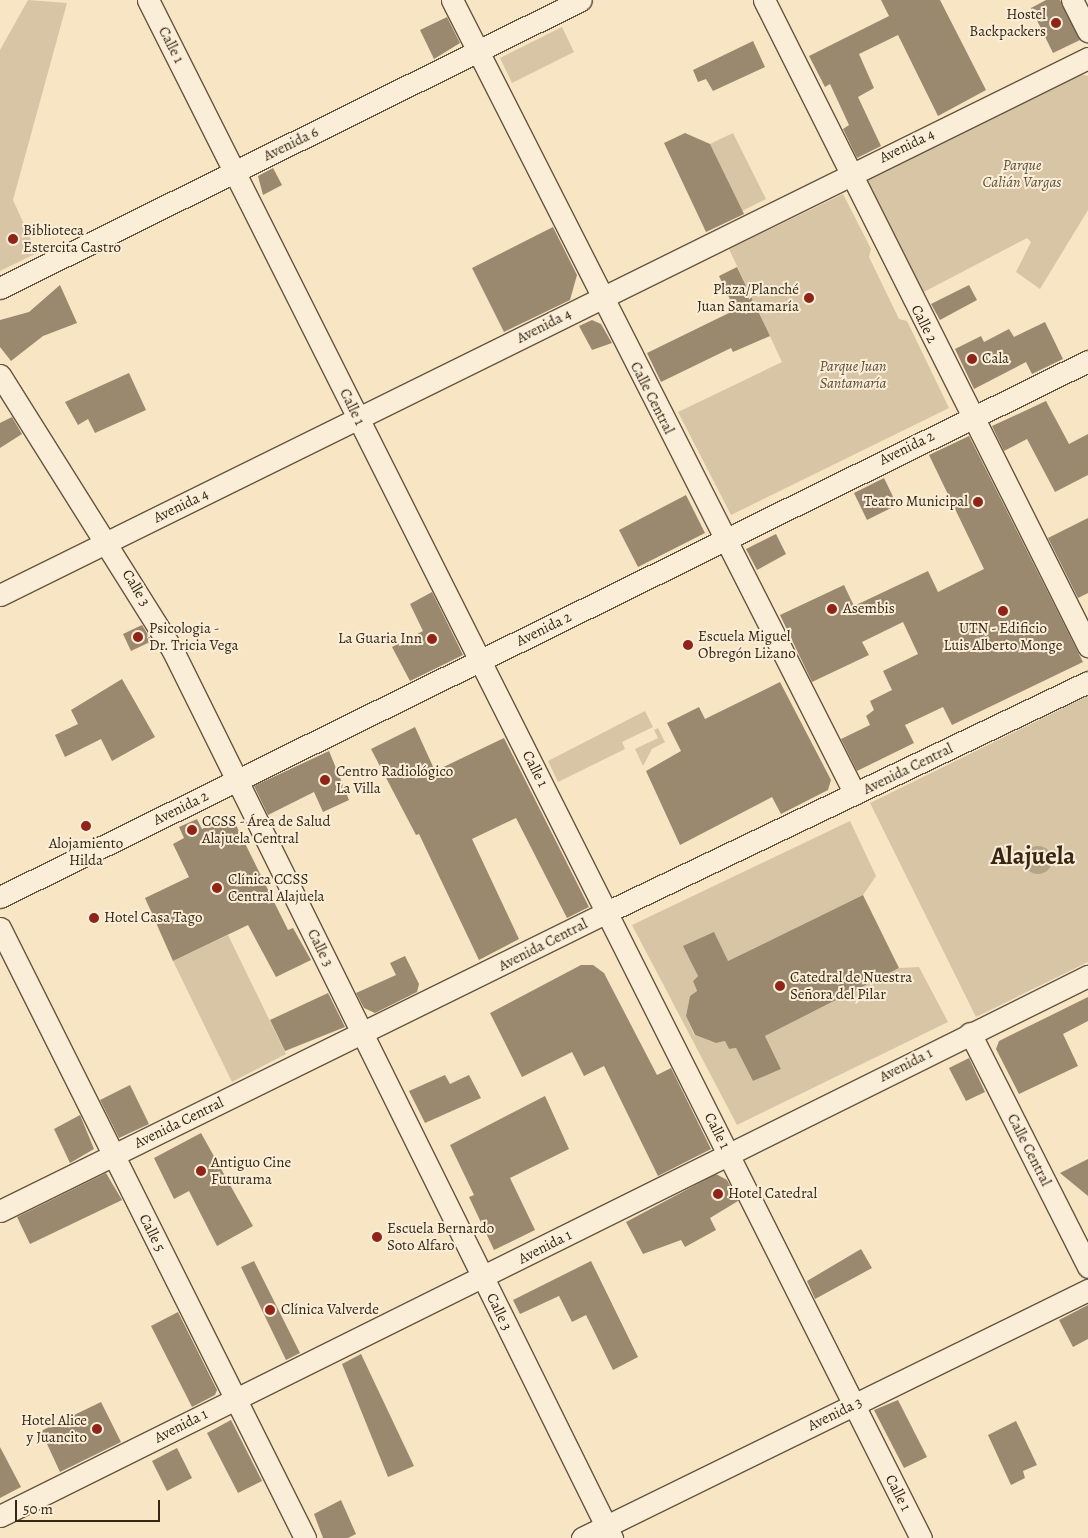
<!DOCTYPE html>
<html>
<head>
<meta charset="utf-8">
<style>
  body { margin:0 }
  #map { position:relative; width:1088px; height:1538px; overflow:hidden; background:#f8e5c4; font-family:Alegreya,serif }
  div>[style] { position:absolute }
  .green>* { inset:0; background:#d7c5a6 }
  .water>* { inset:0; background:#b6a488 }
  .round { border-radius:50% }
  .building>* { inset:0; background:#9b896f }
  .roads { filter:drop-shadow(1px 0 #66563f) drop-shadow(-1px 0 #66563f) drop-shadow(0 1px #66563f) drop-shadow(0 -1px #66563f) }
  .minor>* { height:21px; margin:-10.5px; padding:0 10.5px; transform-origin:10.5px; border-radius:10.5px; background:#faeed9 }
  .dots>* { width:14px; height:14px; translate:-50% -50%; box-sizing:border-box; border:2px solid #faeed9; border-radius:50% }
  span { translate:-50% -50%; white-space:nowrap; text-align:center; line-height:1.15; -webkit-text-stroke:4px #faeed9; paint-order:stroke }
  .poi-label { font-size:15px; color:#362613 }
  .right { translate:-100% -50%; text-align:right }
  .left { translate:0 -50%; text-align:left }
  .street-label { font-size:15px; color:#362613 }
  .park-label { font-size:15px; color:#5e4e38; font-style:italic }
  .town-label { font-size:25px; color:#362613; font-weight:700 }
  .scale { position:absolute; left:15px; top:1500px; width:145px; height:22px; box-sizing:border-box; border:2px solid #362613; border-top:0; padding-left:6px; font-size:15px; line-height:18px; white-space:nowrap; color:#362613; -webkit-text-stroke:4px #faeed9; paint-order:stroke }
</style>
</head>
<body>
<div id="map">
  <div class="green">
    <i style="clip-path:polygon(28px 0,67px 3px,13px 200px,37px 253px,0 271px,0 50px)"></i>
    <i style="clip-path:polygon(562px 27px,574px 52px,512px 83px,500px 58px)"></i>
    <i style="clip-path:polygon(1081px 74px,1088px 76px,1088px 210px,1040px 289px,1016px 272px,1031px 242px,1027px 238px,920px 294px,866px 185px,869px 176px)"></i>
    <i style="clip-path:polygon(733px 133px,766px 199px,742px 211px,710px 144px)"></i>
    <i style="clip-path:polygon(843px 194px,871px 249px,869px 257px,899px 319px,907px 321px,949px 408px,731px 515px,678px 412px,782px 362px,729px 249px)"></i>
    <i style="clip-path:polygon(1088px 696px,1088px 962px,976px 1017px,870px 803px)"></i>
    <i style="clip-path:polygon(645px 711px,653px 727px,622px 742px,625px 749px,558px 782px,548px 761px)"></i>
    <i style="clip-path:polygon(658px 728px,665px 742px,652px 749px,643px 766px,635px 749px,658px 738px,654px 730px)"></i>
    <i style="clip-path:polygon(850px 821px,876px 876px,863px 895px,728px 961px,684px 946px,698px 976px,693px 981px,697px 991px,690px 996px,686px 1016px,694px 1035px,716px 1043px,725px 1041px,729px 1049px,736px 1048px,753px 1081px,781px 1069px,765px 1036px,899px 968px,919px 967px,948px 1022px,737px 1125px,632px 925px)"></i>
    <i style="clip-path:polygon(228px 935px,286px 1054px,232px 1082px,173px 961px)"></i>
  </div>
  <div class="water">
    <i class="round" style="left:1024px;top:846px;width:28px;height:28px"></i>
  </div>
  <div class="building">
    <i style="clip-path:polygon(881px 0,940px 0,986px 90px,938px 116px,898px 35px,859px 54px,874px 88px,858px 97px,881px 146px,857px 158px,843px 129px,849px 125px,830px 84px,825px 87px,809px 56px,889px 16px)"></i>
    <i style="clip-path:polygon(1046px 0,1060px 0,1080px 40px,1053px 53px,1031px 8px)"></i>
    <i style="clip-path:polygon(447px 17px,460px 43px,434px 59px,420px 30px)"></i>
    <i style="clip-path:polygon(753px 41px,765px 67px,713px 91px,706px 79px,698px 82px,693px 70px)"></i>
    <i style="clip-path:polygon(685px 133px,710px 144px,744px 214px,706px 232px,664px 143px)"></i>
    <i style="clip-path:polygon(273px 168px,282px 185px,263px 195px,258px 176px)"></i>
    <i style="clip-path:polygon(553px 227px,577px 275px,570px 300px,504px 332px,472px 268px)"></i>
    <i style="clip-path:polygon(737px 267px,770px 336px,733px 352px,731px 348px,661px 382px,647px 353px,735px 310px,719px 276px)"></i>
    <i style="clip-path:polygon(60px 285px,77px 323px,43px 336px,11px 361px,0 347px,0 320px,29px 312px)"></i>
    <i style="clip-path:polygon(969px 285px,977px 300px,940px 320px,931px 304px)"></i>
    <i style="clip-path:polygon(592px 320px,601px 324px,612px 343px,592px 350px,579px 326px)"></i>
    <i style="clip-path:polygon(1045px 322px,1063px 359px,1032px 374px,1026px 362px,974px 389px,955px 349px,981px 336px,984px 342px,1009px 329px,1014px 337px)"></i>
    <i style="clip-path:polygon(129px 373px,146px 410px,95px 433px,88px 419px,78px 425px,65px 402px)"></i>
    <i style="clip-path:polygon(1046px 401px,1069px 444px,1088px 434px,1088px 475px,1055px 492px,1027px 439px,1004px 451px,992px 426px)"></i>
    <i style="clip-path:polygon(12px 417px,22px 434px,0 448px,0 423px)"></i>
    <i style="clip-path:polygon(969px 436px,1083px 662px,952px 725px,943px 707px,905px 725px,914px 743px,857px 771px,841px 739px,870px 725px,866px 716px,874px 710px,870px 701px,892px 690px,883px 671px,918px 654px,903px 622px,862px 642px,869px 655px,812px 682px,780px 615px,844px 585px,854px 606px,928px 571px,938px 592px,984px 569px,929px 455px)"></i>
    <i style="clip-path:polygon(884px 478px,897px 505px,867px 520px,854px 493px)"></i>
    <i style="clip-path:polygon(686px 495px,705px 533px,638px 567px,619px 530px)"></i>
    <i style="clip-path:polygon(1088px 518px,1088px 593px,1078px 598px,1048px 538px)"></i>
    <i style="clip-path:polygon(776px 534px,786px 554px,757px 570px,746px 549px)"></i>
    <i style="clip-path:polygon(432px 592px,463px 655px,410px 681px,392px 647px,423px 631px,410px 604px)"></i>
    <i style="clip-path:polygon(142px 625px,152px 641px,131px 651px,123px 634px)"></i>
    <i style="clip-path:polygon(122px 679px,155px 737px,112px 761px,101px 739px,65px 757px,55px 735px,78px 724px,71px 710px)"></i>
    <i style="clip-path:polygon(780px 682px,831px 780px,828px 790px,781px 814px,772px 797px,680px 845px,646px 771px,681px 751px,667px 723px,699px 707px,705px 719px)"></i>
    <i style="clip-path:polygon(415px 727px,435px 771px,504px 738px,589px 907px,567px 918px,516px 818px,472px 839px,519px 939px,479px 960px,419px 834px,416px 835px,371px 749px)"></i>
    <i style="clip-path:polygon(329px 751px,349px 800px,323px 812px,314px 792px,268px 815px,254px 786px)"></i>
    <i style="clip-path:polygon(231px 815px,288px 930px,293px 928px,311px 960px,276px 977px,248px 925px,173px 961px,145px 898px,189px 877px,173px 844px,184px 838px,179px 827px,197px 819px,202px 829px)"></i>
    <i style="clip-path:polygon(863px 895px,899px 968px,765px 1036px,781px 1069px,753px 1081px,736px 1048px,729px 1049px,725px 1041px,716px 1043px,695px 1035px,686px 1016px,690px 996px,697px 991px,693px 981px,698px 976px,683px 946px,714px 932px,728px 961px)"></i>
    <i style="clip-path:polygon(405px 956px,419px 984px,417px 992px,375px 1013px,364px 1008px,356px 993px,396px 975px,390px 963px)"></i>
    <i style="clip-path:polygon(581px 965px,593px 965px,604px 973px,657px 1075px,671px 1068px,711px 1149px,658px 1176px,604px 1066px,584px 1076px,572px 1052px,522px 1077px,490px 1013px)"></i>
    <i style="clip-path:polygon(328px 993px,345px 1027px,285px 1051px,270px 1020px)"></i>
    <i style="clip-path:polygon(1088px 997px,1088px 1021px,1063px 1034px,1078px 1066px,1019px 1094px,996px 1049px,999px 1041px)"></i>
    <i style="clip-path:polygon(969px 1058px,985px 1092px,966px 1101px,949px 1068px)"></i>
    <i style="clip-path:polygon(445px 1075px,450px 1084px,469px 1075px,481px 1098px,425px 1123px,409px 1091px)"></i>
    <i style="clip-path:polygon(130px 1085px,149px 1124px,119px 1138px,100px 1100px)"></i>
    <i style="clip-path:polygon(545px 1096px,569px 1149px,510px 1178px,535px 1230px,494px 1250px,469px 1197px,474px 1195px,450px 1145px)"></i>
    <i style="clip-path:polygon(80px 1115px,94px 1149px,70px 1163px,54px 1129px)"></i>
    <i style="clip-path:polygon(201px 1133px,253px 1226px,217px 1246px,189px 1191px,174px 1199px,154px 1158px)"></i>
    <i style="clip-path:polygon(1088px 1159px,1088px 1196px,1060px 1173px)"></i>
    <i style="clip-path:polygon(106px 1173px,122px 1200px,30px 1244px,17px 1217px)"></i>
    <i style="clip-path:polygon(716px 1174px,727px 1180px,738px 1201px,710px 1218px,716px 1230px,685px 1247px,681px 1240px,643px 1254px,626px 1222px)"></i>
    <i style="clip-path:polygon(861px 1249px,872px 1268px,815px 1299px,807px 1281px)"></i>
    <i style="clip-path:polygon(254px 1261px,300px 1353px,286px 1360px,241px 1267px)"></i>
    <i style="clip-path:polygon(591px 1261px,638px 1357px,613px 1370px,586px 1315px,572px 1322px,559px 1296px,520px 1314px,513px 1300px)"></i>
    <i style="clip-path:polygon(1088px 1305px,1088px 1339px,1073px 1347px,1059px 1320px)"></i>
    <i style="clip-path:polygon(178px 1312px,217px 1390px,215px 1395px,192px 1407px,151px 1326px)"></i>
    <i style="clip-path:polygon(361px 1354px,414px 1466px,388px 1477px,342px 1364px)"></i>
    <i style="clip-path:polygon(898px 1400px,927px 1457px,904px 1468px,874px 1410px)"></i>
    <i style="clip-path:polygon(101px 1402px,121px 1442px,60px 1472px,41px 1431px)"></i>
    <i style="clip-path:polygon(231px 1420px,262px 1481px,238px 1493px,207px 1433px)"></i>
    <i style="clip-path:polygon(1016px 1421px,1037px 1465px,1023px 1471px,1025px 1478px,1011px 1485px,988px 1435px)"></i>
    <i style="clip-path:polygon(0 1447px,21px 1487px,0 1498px)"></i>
    <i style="clip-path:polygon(177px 1448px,192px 1478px,167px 1491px,152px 1461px)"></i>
    <i style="clip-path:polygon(341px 1500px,356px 1534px,348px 1538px,323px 1538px,314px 1514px)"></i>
  </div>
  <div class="roads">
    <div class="minor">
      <i style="left:148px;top:0;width:1721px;rotate:63.32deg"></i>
      <i style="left:452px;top:0;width:890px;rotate:63.09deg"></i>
      <i style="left:764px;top:0;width:723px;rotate:63.36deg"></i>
      <i style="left:1072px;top:0;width:35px;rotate:63deg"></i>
      <i style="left:0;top:288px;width:648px;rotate:-26.37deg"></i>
      <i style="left:0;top:375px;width:326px;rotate:57.9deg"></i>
      <i style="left:173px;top:651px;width:990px;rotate:63.67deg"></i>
      <i style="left:0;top:595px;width:1213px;rotate:-26.27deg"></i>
      <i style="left:0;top:897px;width:1213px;rotate:-26.23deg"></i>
      <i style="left:0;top:928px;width:682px;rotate:63.43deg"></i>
      <i style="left:970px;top:1033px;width:262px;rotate:63.2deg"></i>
      <i style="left:0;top:1211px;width:677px;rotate:-26.22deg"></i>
      <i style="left:607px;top:912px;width:533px;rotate:-25.56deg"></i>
      <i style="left:0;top:1516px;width:1215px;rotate:-26.4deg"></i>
      <i style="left:582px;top:1538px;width:564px;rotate:-26.11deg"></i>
    </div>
  </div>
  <div class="dots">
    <i style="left:1056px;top:23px;background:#8f2418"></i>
    <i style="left:13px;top:239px;background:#8f2418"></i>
    <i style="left:809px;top:298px;background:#8f2418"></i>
    <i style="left:972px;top:359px;background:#8f2418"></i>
    <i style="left:978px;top:502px;background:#8f2418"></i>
    <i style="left:832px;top:609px;background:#8f2418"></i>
    <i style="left:1003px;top:611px;background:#8f2418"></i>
    <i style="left:138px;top:637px;background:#8f2418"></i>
    <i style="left:432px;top:639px;background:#8f2418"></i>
    <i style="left:688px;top:645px;background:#8f2418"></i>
    <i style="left:325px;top:780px;background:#8f2418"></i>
    <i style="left:86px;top:826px;background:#8f2418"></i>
    <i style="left:192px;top:830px;background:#8f2418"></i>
    <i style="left:217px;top:888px;background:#8f2418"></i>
    <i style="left:94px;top:918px;background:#8f2418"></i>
    <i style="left:780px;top:986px;background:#8f2418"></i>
    <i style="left:201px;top:1171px;background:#8f2418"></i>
    <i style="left:718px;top:1194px;background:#8f2418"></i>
    <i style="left:377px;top:1237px;background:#8f2418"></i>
    <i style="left:270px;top:1310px;background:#8f2418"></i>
    <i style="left:97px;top:1429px;background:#8f2418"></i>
  </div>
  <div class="poi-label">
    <span class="right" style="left:1046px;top:23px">Hostel<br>Backpackers</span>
    <span class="left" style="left:23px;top:239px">Biblioteca<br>Estercita Castro</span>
    <span class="right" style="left:799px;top:298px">Plaza/Planché<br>Juan Santamaría</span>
    <span class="left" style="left:982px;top:359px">Cala</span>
    <span class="right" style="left:968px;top:502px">Teatro Municipal</span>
    <span class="left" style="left:843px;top:609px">Asembis</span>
    <span class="left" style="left:149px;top:637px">Psicologia -<br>Dr. Tricia Vega</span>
    <span style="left:1003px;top:637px">UTN - Edificio<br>Luis Alberto Monge</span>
    <span class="left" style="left:698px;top:645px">Escuela Miguel<br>Obregón Lizano</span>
    <span class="right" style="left:422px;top:639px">La Guaria Inn</span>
    <span class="left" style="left:336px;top:780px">Centro Radiológico<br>La Villa</span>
    <span class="left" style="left:202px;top:830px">CCSS - Área de Salud<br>Alajuela Central</span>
    <span style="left:86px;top:852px">Alojamiento<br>Hilda</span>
    <span class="left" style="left:228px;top:888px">Clínica CCSS<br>Central Alajuela</span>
    <span class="left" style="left:104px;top:918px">Hotel Casa Tago</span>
    <span class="left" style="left:790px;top:986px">Catedral de Nuestra<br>Señora del Pilar</span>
    <span class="left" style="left:211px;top:1171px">Antiguo Cine<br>Futurama</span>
    <span class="left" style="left:728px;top:1194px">Hotel Catedral</span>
    <span class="left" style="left:387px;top:1237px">Escuela Bernardo<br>Soto Alfaro</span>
    <span class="left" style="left:281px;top:1310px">Clínica Valverde</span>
    <span class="right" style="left:87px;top:1429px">Hotel Alice<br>y Juancito</span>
  </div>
  <div class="street-label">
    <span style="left:171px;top:45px;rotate:63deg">Calle 1</span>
    <span style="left:291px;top:144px;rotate:-26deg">Avenida 6</span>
    <span style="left:907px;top:146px;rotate:-26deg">Avenida 4</span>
    <span style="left:924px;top:324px;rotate:63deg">Calle 2</span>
    <span style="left:544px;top:326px;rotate:-27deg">Avenida 4</span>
    <span style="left:652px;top:398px;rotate:63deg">Calle Central</span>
    <span style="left:352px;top:407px;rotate:64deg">Calle 1</span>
    <span style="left:907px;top:448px;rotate:-26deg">Avenida 2</span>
    <span style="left:181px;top:506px;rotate:-26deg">Avenida 4</span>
    <span style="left:136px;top:588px;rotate:59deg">Calle 3</span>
    <span style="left:544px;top:629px;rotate:-26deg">Avenida 2</span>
    <span style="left:535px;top:769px;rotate:63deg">Calle 1</span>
    <span style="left:908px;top:769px;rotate:-26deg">Avenida Central</span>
    <span style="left:181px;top:808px;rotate:-26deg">Avenida 2</span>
    <span style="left:543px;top:945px;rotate:-27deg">Avenida Central</span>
    <span style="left:320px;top:948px;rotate:64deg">Calle 3</span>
    <span style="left:906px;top:1065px;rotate:-27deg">Avenida 1</span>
    <span style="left:179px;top:1123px;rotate:-26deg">Avenida Central</span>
    <span style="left:717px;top:1131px;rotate:63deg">Calle 1</span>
    <span style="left:1029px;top:1150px;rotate:63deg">Calle Central</span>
    <span style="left:152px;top:1233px;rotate:63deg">Calle 5</span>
    <span style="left:545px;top:1247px;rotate:-27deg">Avenida 1</span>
    <span style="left:499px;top:1312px;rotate:64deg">Calle 3</span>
    <span style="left:835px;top:1414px;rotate:-26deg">Avenida 3</span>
    <span style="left:181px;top:1426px;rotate:-27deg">Avenida 1</span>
    <span style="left:898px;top:1493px;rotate:63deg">Calle 1</span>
  </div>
  <div class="park-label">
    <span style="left:1022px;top:174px">Parque<br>Calián Vargas</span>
    <span style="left:853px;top:375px">Parque Juan<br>Santamaría</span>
  </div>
  <div class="town-label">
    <span style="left:1033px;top:856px">Alajuela</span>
  </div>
  <div class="scale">50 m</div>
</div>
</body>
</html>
